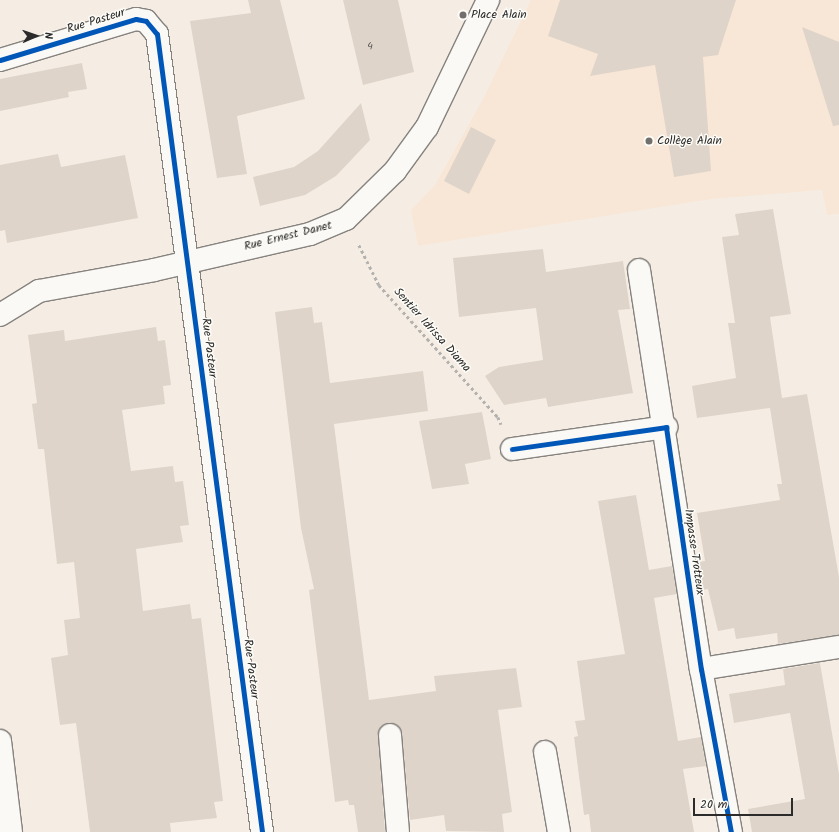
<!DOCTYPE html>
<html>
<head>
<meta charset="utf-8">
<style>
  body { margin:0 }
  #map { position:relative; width:839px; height:832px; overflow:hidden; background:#f5ede4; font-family:Kalam,sans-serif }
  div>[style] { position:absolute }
  .built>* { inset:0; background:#f8e7d7 }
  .building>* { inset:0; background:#dfd4c9 }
  .path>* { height:2.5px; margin-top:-1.25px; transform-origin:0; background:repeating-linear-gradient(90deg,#b4b2af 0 3px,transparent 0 6px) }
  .roads { filter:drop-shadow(1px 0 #86827e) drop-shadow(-1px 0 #86827e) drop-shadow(0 1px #86827e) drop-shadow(0 -1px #86827e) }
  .street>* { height:22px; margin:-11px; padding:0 11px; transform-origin:11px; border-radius:11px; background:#faf9f6 }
  .cycleway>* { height:5px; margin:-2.5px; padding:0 2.5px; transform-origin:2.5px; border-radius:2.5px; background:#0057b8 }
  .dots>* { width:11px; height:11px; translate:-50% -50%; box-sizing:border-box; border:2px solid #fdfcf7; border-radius:50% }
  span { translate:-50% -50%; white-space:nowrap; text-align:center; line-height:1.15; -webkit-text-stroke:3px #fdfcf7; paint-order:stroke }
  .number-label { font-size:10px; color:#5a5754 }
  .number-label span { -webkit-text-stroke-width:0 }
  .poi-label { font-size:12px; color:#2b2b2b }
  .left { translate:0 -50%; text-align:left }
  .street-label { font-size:12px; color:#2b2b2b }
  .north { position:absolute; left:16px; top:16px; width:40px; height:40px; -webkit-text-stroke:3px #fdfcf7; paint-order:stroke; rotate:88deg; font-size:11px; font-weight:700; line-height:16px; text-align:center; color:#2b2b2b }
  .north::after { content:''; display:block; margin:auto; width:14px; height:18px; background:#2b2b2b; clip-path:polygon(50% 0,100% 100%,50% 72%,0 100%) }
  .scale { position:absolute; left:693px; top:798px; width:100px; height:18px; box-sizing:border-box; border:2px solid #2b2b2b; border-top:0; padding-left:5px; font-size:12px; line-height:14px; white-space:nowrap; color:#2b2b2b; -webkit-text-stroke:3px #fdfcf7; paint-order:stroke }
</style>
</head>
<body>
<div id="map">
  <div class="built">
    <i style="clip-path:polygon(531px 0,839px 0,839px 214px,827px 215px,822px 190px,711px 199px,418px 246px,411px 210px,435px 185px,484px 97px)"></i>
  </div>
  <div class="building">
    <i style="clip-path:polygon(248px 0,280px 0,305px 99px,237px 116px,247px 174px,217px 178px,190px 21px,251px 13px)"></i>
    <i style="clip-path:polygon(343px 0,398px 0,414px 72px,363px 85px)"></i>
    <i style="clip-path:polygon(560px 0,736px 0,718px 55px,703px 57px,711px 171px,674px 177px,655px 65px,590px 76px,598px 54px,548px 36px)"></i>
    <i style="clip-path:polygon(802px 27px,839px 42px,839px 125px,833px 126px)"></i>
    <i style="clip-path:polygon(82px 63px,87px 89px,68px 92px,69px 97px,0 111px,0 79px)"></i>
    <i style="clip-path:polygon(361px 103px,370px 140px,336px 176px,305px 195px,260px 206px,253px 177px,294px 167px,318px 151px)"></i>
    <i style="clip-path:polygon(471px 127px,496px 140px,469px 194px,444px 181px)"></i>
    <i style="clip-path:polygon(58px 154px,61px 167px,125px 155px,138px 218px,7px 243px,5px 230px,0 231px,0 165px)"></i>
    <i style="clip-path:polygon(773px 209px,791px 314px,770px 317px,782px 398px,807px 394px,839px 577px,839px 635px,778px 644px,777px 633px,736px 639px,734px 628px,718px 631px,708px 589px,701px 590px,697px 562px,705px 561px,697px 513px,780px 500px,777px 484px,782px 484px,770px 408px,697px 418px,692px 386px,736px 378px,728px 323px,735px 323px,722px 237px,739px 235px,735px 214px)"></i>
    <i style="clip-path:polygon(543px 249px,546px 272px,623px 261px,630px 309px,618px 310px,633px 393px,548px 407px,546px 398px,504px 405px,485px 376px,499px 367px,543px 360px,536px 308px,459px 317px,453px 258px)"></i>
    <i style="clip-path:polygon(312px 307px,314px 323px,322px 322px,330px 383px,423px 371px,428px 411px,334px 424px,369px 700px,436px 691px,434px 676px,516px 668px,522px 707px,498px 710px,512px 812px,502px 814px,504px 832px,446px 831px,444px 815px,410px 820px,402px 734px,400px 728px,389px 723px,383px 725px,378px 736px,385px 832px,358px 832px,354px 805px,349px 805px,348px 800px,335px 802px,309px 590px,314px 589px,301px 528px,275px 312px)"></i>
    <i style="clip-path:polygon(156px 327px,158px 341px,165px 340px,171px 385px,163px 386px,165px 404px,122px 410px,131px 471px,173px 466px,175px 482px,183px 481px,189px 525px,180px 526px,183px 542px,136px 549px,143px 611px,190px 604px,192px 619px,201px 618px,223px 801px,214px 802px,217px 818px,170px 823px,171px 832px,90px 832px,76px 723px,60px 725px,51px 658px,68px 655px,64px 620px,80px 618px,74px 562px,57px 564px,44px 449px,38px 449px,32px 404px,37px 403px,28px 335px,64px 330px,65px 341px)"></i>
    <i style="clip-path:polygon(482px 412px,491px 459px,465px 464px,469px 484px,432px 489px,419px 421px)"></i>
    <i style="clip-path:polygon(636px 495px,649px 570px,672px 566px,677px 594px,654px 598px,678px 741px,701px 737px,706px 766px,683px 769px,694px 832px,591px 832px,589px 814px,584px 815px,574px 737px,578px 736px,575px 721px,585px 720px,577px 661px,625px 654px,598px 501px)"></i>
    <i style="clip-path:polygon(820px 663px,839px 774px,839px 832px,752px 832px,748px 809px,805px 799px,790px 713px,734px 723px,729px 694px,785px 685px,783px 669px)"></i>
  </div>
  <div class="path">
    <i style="left:359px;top:245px;width:45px;rotate:63.4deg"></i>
    <i style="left:379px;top:285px;width:178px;rotate:48deg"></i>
    <i style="left:498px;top:417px;width:8px;rotate:67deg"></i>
  </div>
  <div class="roads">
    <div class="street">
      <i style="left:0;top:60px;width:142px;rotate:-16.8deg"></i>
      <i style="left:136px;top:19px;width:10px;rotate:11deg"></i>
      <i style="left:146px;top:21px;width:17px;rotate:50deg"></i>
      <i style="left:157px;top:34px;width:805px;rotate:82.5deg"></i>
      <i style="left:639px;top:270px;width:404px;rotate:81.2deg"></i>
      <i style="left:701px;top:669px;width:166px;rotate:79.6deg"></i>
      <i style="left:0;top:315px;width:46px;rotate:-31.6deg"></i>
      <i style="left:39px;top:291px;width:117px;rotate:-10.3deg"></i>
      <i style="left:154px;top:270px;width:160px;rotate:-13deg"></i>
      <i style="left:310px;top:234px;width:39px;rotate:-23deg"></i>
      <i style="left:346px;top:219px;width:69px;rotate:-44.4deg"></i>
      <i style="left:395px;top:171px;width:54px;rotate:-54deg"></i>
      <i style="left:427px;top:127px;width:141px;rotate:-64.3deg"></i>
      <i style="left:512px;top:449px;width:156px;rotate:-8.1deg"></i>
      <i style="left:701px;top:669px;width:140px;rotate:-9.1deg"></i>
      <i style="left:390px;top:735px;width:97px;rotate:85.3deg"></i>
      <i style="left:0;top:741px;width:92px;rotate:83.1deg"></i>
      <i style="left:545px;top:752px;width:81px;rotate:80.1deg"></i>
    </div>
  </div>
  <div class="cycleway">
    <i style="left:0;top:60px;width:142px;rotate:-16.8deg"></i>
    <i style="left:136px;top:19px;width:10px;rotate:11deg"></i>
    <i style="left:146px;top:21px;width:17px;rotate:50deg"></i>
    <i style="left:157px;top:34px;width:805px;rotate:82.5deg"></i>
    <i style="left:512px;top:449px;width:156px;rotate:-8.1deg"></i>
    <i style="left:666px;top:427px;width:245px;rotate:81.8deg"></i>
    <i style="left:701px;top:669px;width:166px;rotate:79.6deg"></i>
  </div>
  <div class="dots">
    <i style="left:463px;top:15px;background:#726f6c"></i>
    <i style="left:649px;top:141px;background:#726f6c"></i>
  </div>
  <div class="number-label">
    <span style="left:370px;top:47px">4</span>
  </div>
  <div class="poi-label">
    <span class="left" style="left:471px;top:15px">Place Alain</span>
    <span class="left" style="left:657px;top:141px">Collège Alain</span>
  </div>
  <div class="street-label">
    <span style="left:96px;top:21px;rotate:-17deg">Rue Pasteur</span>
    <span style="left:288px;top:236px;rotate:-14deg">Rue Ernest Danet</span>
    <span style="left:432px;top:330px;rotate:48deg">Sentier Idrissa Diama</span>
    <span style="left:209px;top:348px;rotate:83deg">Rue Pasteur</span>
    <span style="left:694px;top:552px;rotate:82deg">Impasse Trotteux</span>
    <span style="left:251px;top:669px;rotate:83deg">Rue Pasteur</span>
  </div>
  <div class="north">N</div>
  <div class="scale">20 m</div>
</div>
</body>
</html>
